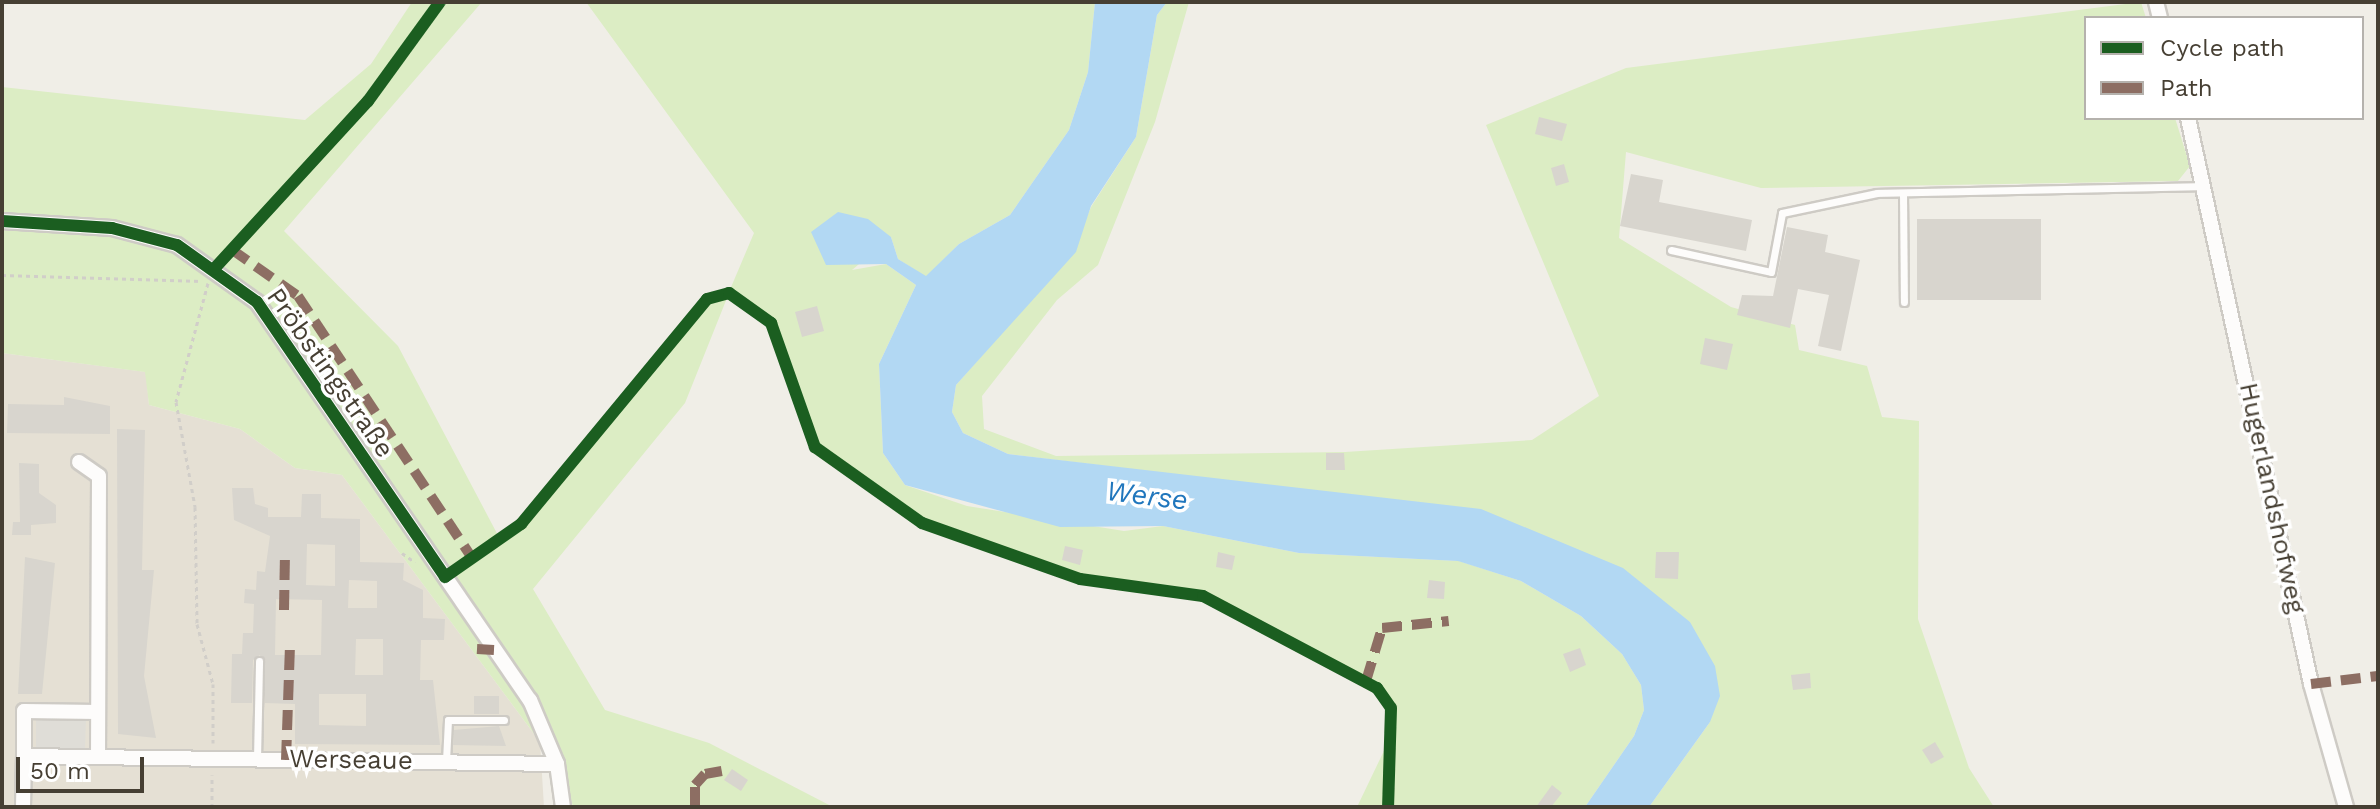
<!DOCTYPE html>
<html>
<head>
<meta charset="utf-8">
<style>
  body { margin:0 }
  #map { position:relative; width:2380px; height:809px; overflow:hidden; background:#f0eee7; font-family:"Work Sans",sans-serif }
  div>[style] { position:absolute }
  .residential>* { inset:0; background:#e5e0d4 }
  .green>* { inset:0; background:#dcedc4 }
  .parking>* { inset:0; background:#dfddd7 }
  .water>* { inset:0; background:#b2d8f3 }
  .building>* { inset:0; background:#d8d5ce }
  .path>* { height:3px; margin-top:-1.5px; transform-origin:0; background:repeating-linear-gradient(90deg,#d1cec9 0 4px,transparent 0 8px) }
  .roads { filter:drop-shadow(2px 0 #cecbc5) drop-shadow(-2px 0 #cecbc5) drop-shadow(0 2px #cecbc5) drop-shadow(0 -2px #cecbc5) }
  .lane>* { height:7px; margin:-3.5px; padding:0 3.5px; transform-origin:3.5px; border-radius:3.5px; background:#fdfcfb }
  .street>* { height:14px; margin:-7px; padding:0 7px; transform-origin:7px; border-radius:7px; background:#fdfcfb }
  .quiet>* { height:10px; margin-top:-5px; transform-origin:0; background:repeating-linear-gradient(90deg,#8d6e63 0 20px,transparent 0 30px) }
  .cycleway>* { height:12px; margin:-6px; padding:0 6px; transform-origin:6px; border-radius:6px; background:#1b5e20 }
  span { translate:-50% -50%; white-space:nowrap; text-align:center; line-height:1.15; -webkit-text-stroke:7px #fff; paint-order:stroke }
  .street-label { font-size:26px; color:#463f33 }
  .water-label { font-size:28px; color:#2177bd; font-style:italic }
  .frame { position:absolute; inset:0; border:4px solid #463f33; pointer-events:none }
  .legend { position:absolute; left:2084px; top:16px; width:280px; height:104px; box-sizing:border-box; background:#fff; border:2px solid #b5b2ad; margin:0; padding:10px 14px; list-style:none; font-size:24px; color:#463f33 }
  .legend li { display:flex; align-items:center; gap:16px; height:40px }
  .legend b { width:40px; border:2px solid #b5b2ad }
  .scale { position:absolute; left:16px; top:757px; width:128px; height:36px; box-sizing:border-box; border:4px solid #463f33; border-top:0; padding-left:10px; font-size:24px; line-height:28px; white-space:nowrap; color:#463f33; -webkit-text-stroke:6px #fff; paint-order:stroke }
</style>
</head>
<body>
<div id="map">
  <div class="residential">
    <i style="clip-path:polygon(2px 353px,146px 372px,149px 405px,240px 429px,295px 468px,342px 475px,540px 742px,544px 807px,2px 807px)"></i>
  </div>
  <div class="green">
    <i style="clip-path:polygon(412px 2px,482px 2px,284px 231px,398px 346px,501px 541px,633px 395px,707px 299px,729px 292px,754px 233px,586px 2px,1095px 2px,1088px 72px,1069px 130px,1010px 215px,959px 244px,926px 277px,898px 259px,891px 237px,852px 270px,886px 264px,916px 285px,879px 364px,883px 453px,905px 485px,967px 506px,1124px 531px,1163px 526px,1299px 553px,1459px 561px,1521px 581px,1581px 616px,1622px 654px,1641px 685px,1644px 710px,1634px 736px,1585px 807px,1357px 807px,1393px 732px,1391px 708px,1377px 688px,1203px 596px,1080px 579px,922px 523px,815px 447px,771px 323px,729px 293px,685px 403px,533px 589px,605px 710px,709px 743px,833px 807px,573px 807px,556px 742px,540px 742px,342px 475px,295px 468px,240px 429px,149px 405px,145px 372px,2px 353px,2px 87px,305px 120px,371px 64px)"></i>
    <i style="clip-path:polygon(1167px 2px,1189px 2px,1155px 122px,1098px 265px,1057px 300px,982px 396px,984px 429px,1056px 456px,1345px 452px,1532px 440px,1599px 396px,1486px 125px,1626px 68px,2141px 2px,2146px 18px,2086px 18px,2086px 118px,2175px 118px,2190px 166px,2178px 181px,1761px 188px,1626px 152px,1619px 238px,1731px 307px,1795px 325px,1799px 350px,1867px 366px,1882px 417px,1919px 421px,1918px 619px,1969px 768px,1994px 807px,1649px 807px,1710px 722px,1690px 622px,1312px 491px,1008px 454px,963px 433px,952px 412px,956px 385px,1072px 253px,1091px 207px,1136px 137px,1157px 15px)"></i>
  </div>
  <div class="parking">
    <i style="clip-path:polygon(36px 720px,86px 720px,85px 749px,36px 749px)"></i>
  </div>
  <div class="water">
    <i style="clip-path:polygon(1095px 2px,1167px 2px,1157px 15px,1136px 137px,1091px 206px,1076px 252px,956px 385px,952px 412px,963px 433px,1008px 454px,1481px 509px,1623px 568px,1690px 622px,1715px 666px,1720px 696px,1710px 722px,1649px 807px,1585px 807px,1634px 736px,1644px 710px,1641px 685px,1622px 654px,1581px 616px,1521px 581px,1458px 561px,1299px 553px,1163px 526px,1060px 527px,905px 485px,883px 453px,879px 364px,916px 285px,886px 264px,826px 265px,811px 232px,838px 212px,868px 219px,891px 237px,898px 259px,926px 276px,959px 244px,1010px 215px,1069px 130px,1088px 72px)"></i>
  </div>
  <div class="building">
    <i style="clip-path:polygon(1539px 117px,1567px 124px,1562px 141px,1535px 134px)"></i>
    <i style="clip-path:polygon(1564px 164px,1569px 182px,1556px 186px,1551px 168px)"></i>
    <i style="clip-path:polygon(1631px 174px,1663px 180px,1659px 202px,1752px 220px,1746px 251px,1620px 226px)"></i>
    <i style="clip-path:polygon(1917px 219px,2041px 219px,2041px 300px,1917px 300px)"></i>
    <i style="clip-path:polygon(1787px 227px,1828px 235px,1825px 252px,1860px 260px,1841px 351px,1818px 346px,1829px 295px,1798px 289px,1790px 328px,1737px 315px,1742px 295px,1773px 296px)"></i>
    <i style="clip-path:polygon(817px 306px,824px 331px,802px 337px,795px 312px)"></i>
    <i style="clip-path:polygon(1705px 338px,1733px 344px,1727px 370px,1700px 364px)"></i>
    <i style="clip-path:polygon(64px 397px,110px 406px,110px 434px,7px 433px,8px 404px,64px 405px)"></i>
    <i style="clip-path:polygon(117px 429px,145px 430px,142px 570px,154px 570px,144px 676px,156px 738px,118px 734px)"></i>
    <i style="clip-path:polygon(1326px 453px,1344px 453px,1345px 470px,1326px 470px)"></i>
    <i style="clip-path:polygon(19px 463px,39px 464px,39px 493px,56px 505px,56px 523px,31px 525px,31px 535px,12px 535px,13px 522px,20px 522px)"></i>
    <i style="clip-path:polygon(evenodd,232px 488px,253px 488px,255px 504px,268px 508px,268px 517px,301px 517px,302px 494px,321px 494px,321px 518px,360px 519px,360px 562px,404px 563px,403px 580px,423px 590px,423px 618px,445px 619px,444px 640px,421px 640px,420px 680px,433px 680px,440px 745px,295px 744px,295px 704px,265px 703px,260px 655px,253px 660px,252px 703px,231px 703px,232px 654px,242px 654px,243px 633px,253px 633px,254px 604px,244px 603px,245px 589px,256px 590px,257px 571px,265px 572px,270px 536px,234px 520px,232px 488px,307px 544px,335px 545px,335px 586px,306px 585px,307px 544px,232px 488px,349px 580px,377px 581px,377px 608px,348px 608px,349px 580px,232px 488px,276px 599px,322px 600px,321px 655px,275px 655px,276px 599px,232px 488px,356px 639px,383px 639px,383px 675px,355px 675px,356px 639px,232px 488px,319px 694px,366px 694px,366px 726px,319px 725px,319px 694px)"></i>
    <i style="clip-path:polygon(1065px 546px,1083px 550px,1080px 565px,1062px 560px)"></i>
    <i style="clip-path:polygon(1218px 552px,1235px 556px,1232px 570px,1216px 567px)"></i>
    <i style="clip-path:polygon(1656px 552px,1679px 552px,1678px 579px,1655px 578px)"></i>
    <i style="clip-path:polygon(25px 557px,55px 563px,42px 694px,18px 694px)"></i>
    <i style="clip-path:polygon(1429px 580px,1445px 582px,1444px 599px,1427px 598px)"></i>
    <i style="clip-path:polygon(1580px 648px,1586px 665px,1570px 672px,1563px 654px)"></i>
    <i style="clip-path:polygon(1810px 673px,1811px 688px,1793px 690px,1791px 675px)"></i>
    <i style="clip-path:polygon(474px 696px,499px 696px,499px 714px,474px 714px)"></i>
    <i style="clip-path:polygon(499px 726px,506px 746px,453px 745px,454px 730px)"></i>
    <i style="clip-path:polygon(1935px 742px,1944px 757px,1931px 764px,1922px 750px)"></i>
    <i style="clip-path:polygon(732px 769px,748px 780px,741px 791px,724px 780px)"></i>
    <i style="clip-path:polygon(1552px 785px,1562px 793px,1551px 807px,1536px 807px)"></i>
  </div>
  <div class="path">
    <i style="left:2px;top:275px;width:200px;rotate:1.7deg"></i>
    <i style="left:208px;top:283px;width:123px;rotate:105.1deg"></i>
    <i style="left:176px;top:402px;width:107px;rotate:79.7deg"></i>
    <i style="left:195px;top:507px;width:117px;rotate:89deg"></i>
    <i style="left:197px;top:624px;width:62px;rotate:75.1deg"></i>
    <i style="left:213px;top:684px;width:59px;rotate:90deg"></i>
    <i style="left:402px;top:553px;width:16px;rotate:35deg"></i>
    <i style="left:212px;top:807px;width:32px;rotate:-90deg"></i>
  </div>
  <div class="roads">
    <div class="lane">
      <i style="left:1903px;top:193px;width:109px;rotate:89.5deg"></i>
      <i style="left:1671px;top:250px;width:102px;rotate:12.4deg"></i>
      <i style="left:1771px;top:272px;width:60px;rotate:-79.4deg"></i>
      <i style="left:1782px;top:213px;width:97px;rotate:-11.9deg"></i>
      <i style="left:1877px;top:193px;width:328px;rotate:-1.2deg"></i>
      <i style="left:257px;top:759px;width:98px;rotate:-88.8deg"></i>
      <i style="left:446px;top:761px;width:41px;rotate:-87.2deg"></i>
      <i style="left:448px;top:720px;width:56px"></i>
    </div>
    <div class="street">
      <i style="left:2156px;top:2px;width:16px;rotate:76deg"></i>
      <i style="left:2188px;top:118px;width:579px;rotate:77.74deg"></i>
      <i style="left:2311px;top:684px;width:128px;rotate:74.1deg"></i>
      <i style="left:2px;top:221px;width:110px;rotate:3.6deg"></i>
      <i style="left:112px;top:228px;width:67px;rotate:14.7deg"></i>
      <i style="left:177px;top:245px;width:98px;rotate:35.5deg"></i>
      <i style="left:257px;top:302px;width:483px;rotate:55.6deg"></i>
      <i style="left:530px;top:700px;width:69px;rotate:67.1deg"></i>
      <i style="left:557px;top:764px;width:43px;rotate:82.1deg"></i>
      <i style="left:79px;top:462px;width:24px;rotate:35deg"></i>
      <i style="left:99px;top:476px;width:281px;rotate:90.2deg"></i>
      <i style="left:24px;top:756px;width:45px;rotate:-90deg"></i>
      <i style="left:24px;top:711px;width:74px;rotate:0.8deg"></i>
      <i style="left:23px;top:807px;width:51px;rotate:-88.9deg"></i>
      <i style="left:24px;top:756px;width:533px;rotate:0.86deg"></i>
    </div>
  </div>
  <div class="quiet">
    <i style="left:231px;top:249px;width:82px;rotate:35deg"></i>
    <i style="left:298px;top:296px;width:318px;rotate:56.4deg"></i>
    <i style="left:284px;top:610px;width:57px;rotate:-89deg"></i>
    <i style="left:477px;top:649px;width:17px;rotate:3deg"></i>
    <i style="left:1366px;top:681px;width:55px;rotate:-73.2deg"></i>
    <i style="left:1382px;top:628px;width:67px;rotate:-6deg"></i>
    <i style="left:2311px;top:684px;width:67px;rotate:-6.8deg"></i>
    <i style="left:286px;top:760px;width:115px;rotate:-88deg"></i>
    <i style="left:695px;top:807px;width:22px;rotate:-90deg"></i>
    <i style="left:695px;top:785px;width:15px;rotate:-48deg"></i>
    <i style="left:705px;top:774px;width:17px;rotate:-10deg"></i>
  </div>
  <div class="cycleway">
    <i style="left:2px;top:221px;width:110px;rotate:3.6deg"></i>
    <i style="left:112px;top:228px;width:67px;rotate:14.7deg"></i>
    <i style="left:177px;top:245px;width:98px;rotate:35.5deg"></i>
    <i style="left:257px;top:302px;width:333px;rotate:55.6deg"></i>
    <i style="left:445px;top:577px;width:93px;rotate:-34.9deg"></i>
    <i style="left:521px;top:524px;width:292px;rotate:-50.4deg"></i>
    <i style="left:707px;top:299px;width:23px;rotate:-15deg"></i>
    <i style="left:729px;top:293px;width:52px;rotate:35.5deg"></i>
    <i style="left:771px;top:323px;width:132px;rotate:70.5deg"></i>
    <i style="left:815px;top:447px;width:131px;rotate:35.4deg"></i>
    <i style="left:922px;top:523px;width:168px;rotate:19.5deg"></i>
    <i style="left:1080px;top:579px;width:124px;rotate:7.9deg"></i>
    <i style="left:1203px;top:596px;width:197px;rotate:27.9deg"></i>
    <i style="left:1377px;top:688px;width:24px;rotate:55deg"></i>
    <i style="left:1391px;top:708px;width:99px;rotate:91.7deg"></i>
    <i style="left:214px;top:269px;width:228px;rotate:-47.5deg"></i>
    <i style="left:368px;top:101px;width:122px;rotate:-54deg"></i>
  </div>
  <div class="street-label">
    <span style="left:330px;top:373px;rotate:55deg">Pröbstingstraße</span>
    <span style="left:2272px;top:498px;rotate:78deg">Hugerlandshofweg</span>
    <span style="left:351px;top:760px;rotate:1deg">Werseaue</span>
  </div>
  <div class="water-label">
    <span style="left:1147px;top:496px;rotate:7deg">Werse</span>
  </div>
  <div class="frame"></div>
  <ul class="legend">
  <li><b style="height:10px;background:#1b5e20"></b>Cycle path</li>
  <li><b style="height:10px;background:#8d6e63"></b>Path</li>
  </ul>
  <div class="scale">50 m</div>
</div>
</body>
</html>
